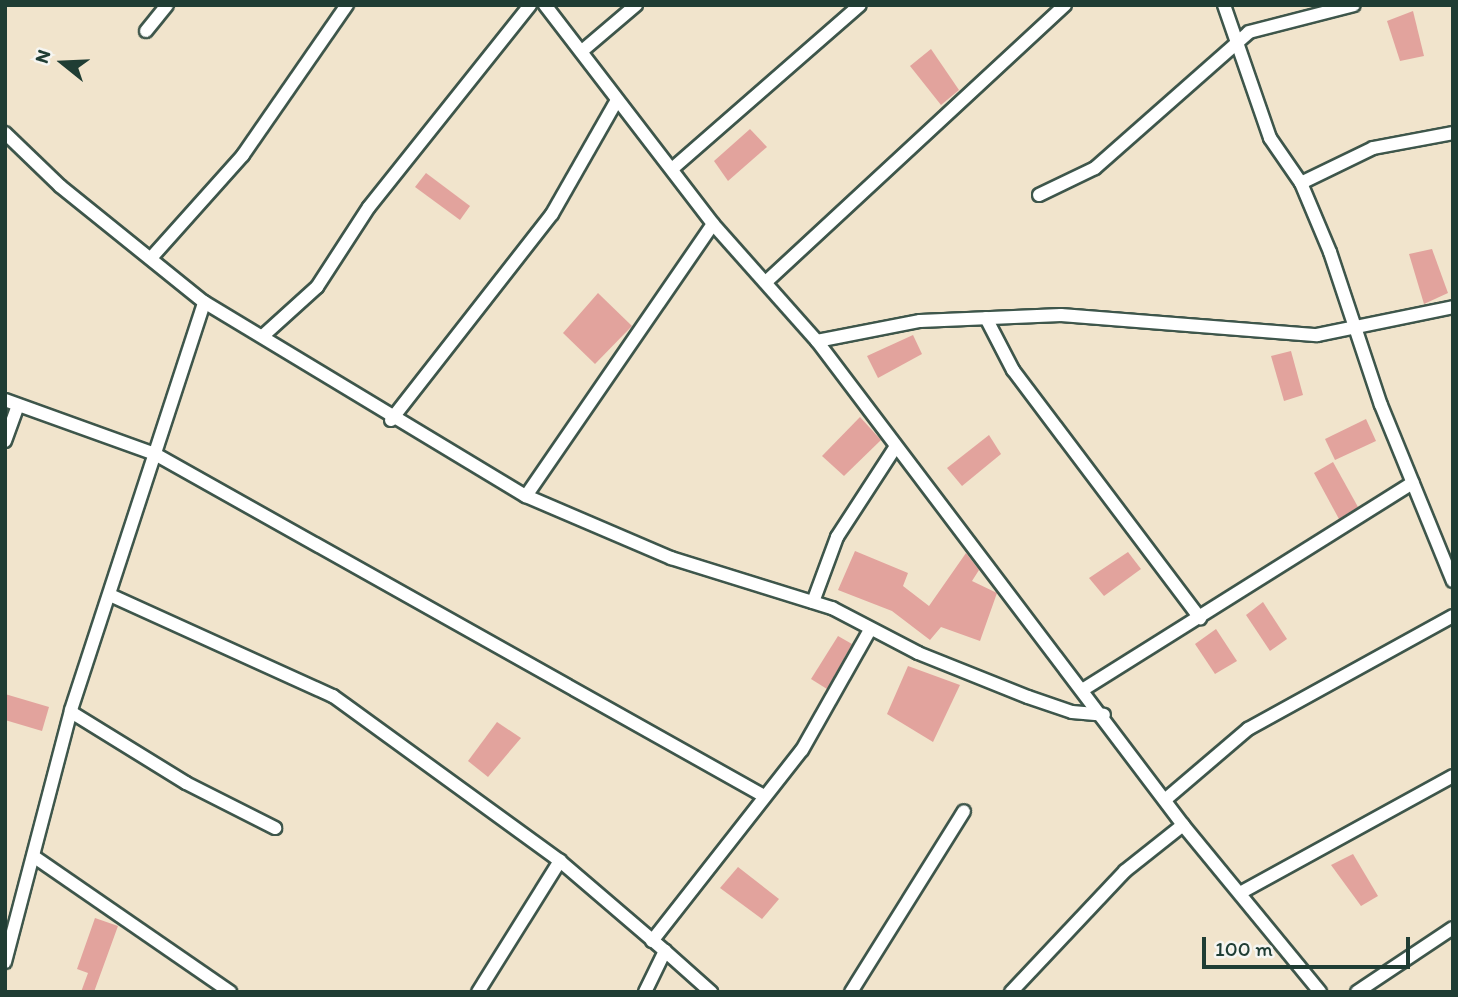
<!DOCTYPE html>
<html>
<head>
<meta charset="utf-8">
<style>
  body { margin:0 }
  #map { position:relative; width:1458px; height:997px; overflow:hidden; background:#f1e4cc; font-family:Itim,sans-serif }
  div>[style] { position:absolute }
  .building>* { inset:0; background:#e2a39d }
  .roads { filter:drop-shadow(2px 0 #3e564b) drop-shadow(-2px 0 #3e564b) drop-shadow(0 2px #3e564b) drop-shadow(0 -2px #3e564b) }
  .street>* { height:12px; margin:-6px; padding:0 6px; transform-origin:6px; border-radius:6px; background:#fff }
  span { translate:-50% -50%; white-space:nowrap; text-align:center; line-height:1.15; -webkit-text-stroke:7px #f6f6f2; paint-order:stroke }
  .frame { position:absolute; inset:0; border:7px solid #1f3d34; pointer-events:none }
  .north { position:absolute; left:28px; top:28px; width:70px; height:70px; -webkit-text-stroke:5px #f6f6f2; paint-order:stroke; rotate:288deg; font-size:19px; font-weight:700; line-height:28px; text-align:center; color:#1f3d34 }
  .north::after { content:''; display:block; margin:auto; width:24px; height:32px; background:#1f3d34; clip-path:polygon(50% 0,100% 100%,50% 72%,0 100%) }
  .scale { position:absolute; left:1202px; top:937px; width:208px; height:32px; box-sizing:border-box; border:4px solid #1f3d34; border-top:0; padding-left:9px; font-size:21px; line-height:24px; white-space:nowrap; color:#1f3d34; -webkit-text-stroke:5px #f6f6f2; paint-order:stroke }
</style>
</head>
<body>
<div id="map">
  <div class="building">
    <i style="clip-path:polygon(1413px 11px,1424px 56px,1400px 61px,1387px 21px)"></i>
    <i style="clip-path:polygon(931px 49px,959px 90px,941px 105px,910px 66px)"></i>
    <i style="clip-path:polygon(750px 129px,767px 147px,728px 181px,714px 161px)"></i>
    <i style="clip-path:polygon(426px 173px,470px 206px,460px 220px,415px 187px)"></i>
    <i style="clip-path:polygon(1432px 249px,1448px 293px,1424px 304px,1409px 254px)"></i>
    <i style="clip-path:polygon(598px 293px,632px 326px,595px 364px,563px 333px)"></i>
    <i style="clip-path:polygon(913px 335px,922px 354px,878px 378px,867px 356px)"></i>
    <i style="clip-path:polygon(1291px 351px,1303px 395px,1284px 401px,1271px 356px)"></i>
    <i style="clip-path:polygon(860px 417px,881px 440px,844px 476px,822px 456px)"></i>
    <i style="clip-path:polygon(1366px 419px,1376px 441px,1335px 460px,1325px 439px)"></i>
    <i style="clip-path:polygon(989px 435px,1001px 454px,962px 486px,947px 468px)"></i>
    <i style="clip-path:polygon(1333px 462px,1358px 507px,1339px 519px,1314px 473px)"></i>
    <i style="clip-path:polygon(855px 551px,908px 573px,903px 586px,929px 606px,966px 553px,979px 570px,972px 581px,997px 593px,980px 641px,941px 627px,930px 640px,892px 611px,838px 590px)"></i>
    <i style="clip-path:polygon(1128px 552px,1141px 569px,1104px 596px,1089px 578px)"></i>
    <i style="clip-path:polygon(1263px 602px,1287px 639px,1270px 651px,1246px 615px)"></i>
    <i style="clip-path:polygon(1216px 629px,1237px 661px,1215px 674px,1195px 644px)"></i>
    <i style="clip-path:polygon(838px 636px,852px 644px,827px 689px,811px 679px)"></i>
    <i style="clip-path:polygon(908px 666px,960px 685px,933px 742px,887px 714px)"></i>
    <i style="clip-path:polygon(5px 694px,49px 707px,42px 731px,5px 720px)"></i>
    <i style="clip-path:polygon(497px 722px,521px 738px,488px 777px,468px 761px)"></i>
    <i style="clip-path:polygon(1353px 854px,1378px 896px,1361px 906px,1331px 865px)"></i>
    <i style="clip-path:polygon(738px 867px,779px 899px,762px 919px,720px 888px)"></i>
    <i style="clip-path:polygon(95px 918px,118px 926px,94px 992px,81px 992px,88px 973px,77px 969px)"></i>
  </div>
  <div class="roads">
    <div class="street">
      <i style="left:545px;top:5px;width:276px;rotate:52.5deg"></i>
      <i style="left:713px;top:224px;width:157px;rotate:48.4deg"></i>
      <i style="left:817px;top:341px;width:607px;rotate:52.9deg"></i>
      <i style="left:1183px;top:825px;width:216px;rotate:50.6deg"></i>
      <i style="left:1224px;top:5px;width:141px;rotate:70.9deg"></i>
      <i style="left:1270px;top:138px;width:55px;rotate:55.4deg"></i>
      <i style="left:1301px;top:183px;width:75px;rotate:67.2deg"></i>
      <i style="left:1330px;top:252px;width:161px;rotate:71.6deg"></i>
      <i style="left:1381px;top:405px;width:190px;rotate:67.8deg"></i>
      <i style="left:146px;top:31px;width:33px;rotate:-51deg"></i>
      <i style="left:582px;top:51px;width:71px;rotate:-40.4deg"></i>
      <i style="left:5px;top:133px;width:76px;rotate:43.9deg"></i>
      <i style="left:60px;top:186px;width:185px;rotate:38.9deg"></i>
      <i style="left:672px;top:169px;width:249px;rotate:-41.1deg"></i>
      <i style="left:1301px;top:183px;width:80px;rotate:-25.9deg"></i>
      <i style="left:1373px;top:148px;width:81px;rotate:-10.6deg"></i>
      <i style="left:1039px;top:195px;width:62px;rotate:-25.7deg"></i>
      <i style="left:1095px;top:168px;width:205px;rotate:-41.4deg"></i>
      <i style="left:1249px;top:32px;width:108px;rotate:-14.4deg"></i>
      <i style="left:151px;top:258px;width:138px;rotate:-48.2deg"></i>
      <i style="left:243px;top:155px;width:183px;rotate:-55.3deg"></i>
      <i style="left:767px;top:281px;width:406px;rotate:-42.8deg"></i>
      <i style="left:986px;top:318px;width:59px;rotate:62.6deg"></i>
      <i style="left:1013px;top:370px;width:311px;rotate:53deg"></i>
      <i style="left:265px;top:334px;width:70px;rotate:-42.1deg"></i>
      <i style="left:317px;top:287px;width:95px;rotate:-57deg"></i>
      <i style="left:369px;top:207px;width:258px;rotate:-51.4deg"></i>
      <i style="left:817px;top:341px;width:105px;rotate:-11deg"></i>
      <i style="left:920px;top:321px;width:141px;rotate:-2.4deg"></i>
      <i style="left:1061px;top:315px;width:257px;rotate:4.5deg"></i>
      <i style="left:1317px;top:335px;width:139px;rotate:-11.6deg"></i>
      <i style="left:5px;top:400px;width:159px;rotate:19.8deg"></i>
      <i style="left:155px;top:454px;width:698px;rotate:29.32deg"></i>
      <i style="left:391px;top:420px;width:261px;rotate:-52deg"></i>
      <i style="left:552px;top:214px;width:129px;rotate:-60.3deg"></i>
      <i style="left:5px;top:441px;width:38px;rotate:-70deg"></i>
      <i style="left:526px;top:496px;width:330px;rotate:-55.5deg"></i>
      <i style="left:110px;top:595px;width:245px;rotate:24.4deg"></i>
      <i style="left:333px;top:696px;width:281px;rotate:36deg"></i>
      <i style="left:560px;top:861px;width:138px;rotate:40.6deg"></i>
      <i style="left:813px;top:602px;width:69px;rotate:-69.7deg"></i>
      <i style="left:837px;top:537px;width:108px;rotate:-57deg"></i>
      <i style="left:1084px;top:689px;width:388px;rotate:-32.1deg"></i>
      <i style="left:71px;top:712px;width:135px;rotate:31.7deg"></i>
      <i style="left:186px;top:783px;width:100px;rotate:26.8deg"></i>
      <i style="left:1166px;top:799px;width:108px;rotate:-40.5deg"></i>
      <i style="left:1248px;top:729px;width:234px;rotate:-28.9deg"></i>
      <i style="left:36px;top:858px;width:236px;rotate:34.6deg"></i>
      <i style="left:1240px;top:893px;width:243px;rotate:-28.8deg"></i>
      <i style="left:652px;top:941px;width:243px;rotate:-51.9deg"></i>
      <i style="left:802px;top:750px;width:138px;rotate:-60.5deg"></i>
      <i style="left:5px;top:962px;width:260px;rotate:-75.3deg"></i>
      <i style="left:71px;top:710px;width:429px;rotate:-71.9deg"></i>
      <i style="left:204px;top:302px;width:376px;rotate:31.1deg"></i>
      <i style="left:526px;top:496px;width:158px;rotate:23.2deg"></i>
      <i style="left:671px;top:558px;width:169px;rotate:17.3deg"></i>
      <i style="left:832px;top:608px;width:97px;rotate:27.6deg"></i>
      <i style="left:918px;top:653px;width:118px;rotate:21.8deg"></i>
      <i style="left:1028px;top:697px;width:46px;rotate:18.8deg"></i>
      <i style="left:1072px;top:712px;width:32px;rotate:5deg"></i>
      <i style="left:478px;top:992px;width:155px;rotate:-58deg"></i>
      <i style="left:645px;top:992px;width:46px;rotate:-64deg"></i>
      <i style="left:665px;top:951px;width:62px;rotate:41.7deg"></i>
      <i style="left:851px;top:992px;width:213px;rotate:-58deg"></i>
      <i style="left:1011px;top:992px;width:166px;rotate:-46.7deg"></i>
      <i style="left:1125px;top:871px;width:74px;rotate:-38.4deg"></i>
      <i style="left:1357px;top:992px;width:115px;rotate:-33.7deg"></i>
    </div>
  </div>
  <div class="frame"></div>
  <div class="north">N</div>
  <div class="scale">100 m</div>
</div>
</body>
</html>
